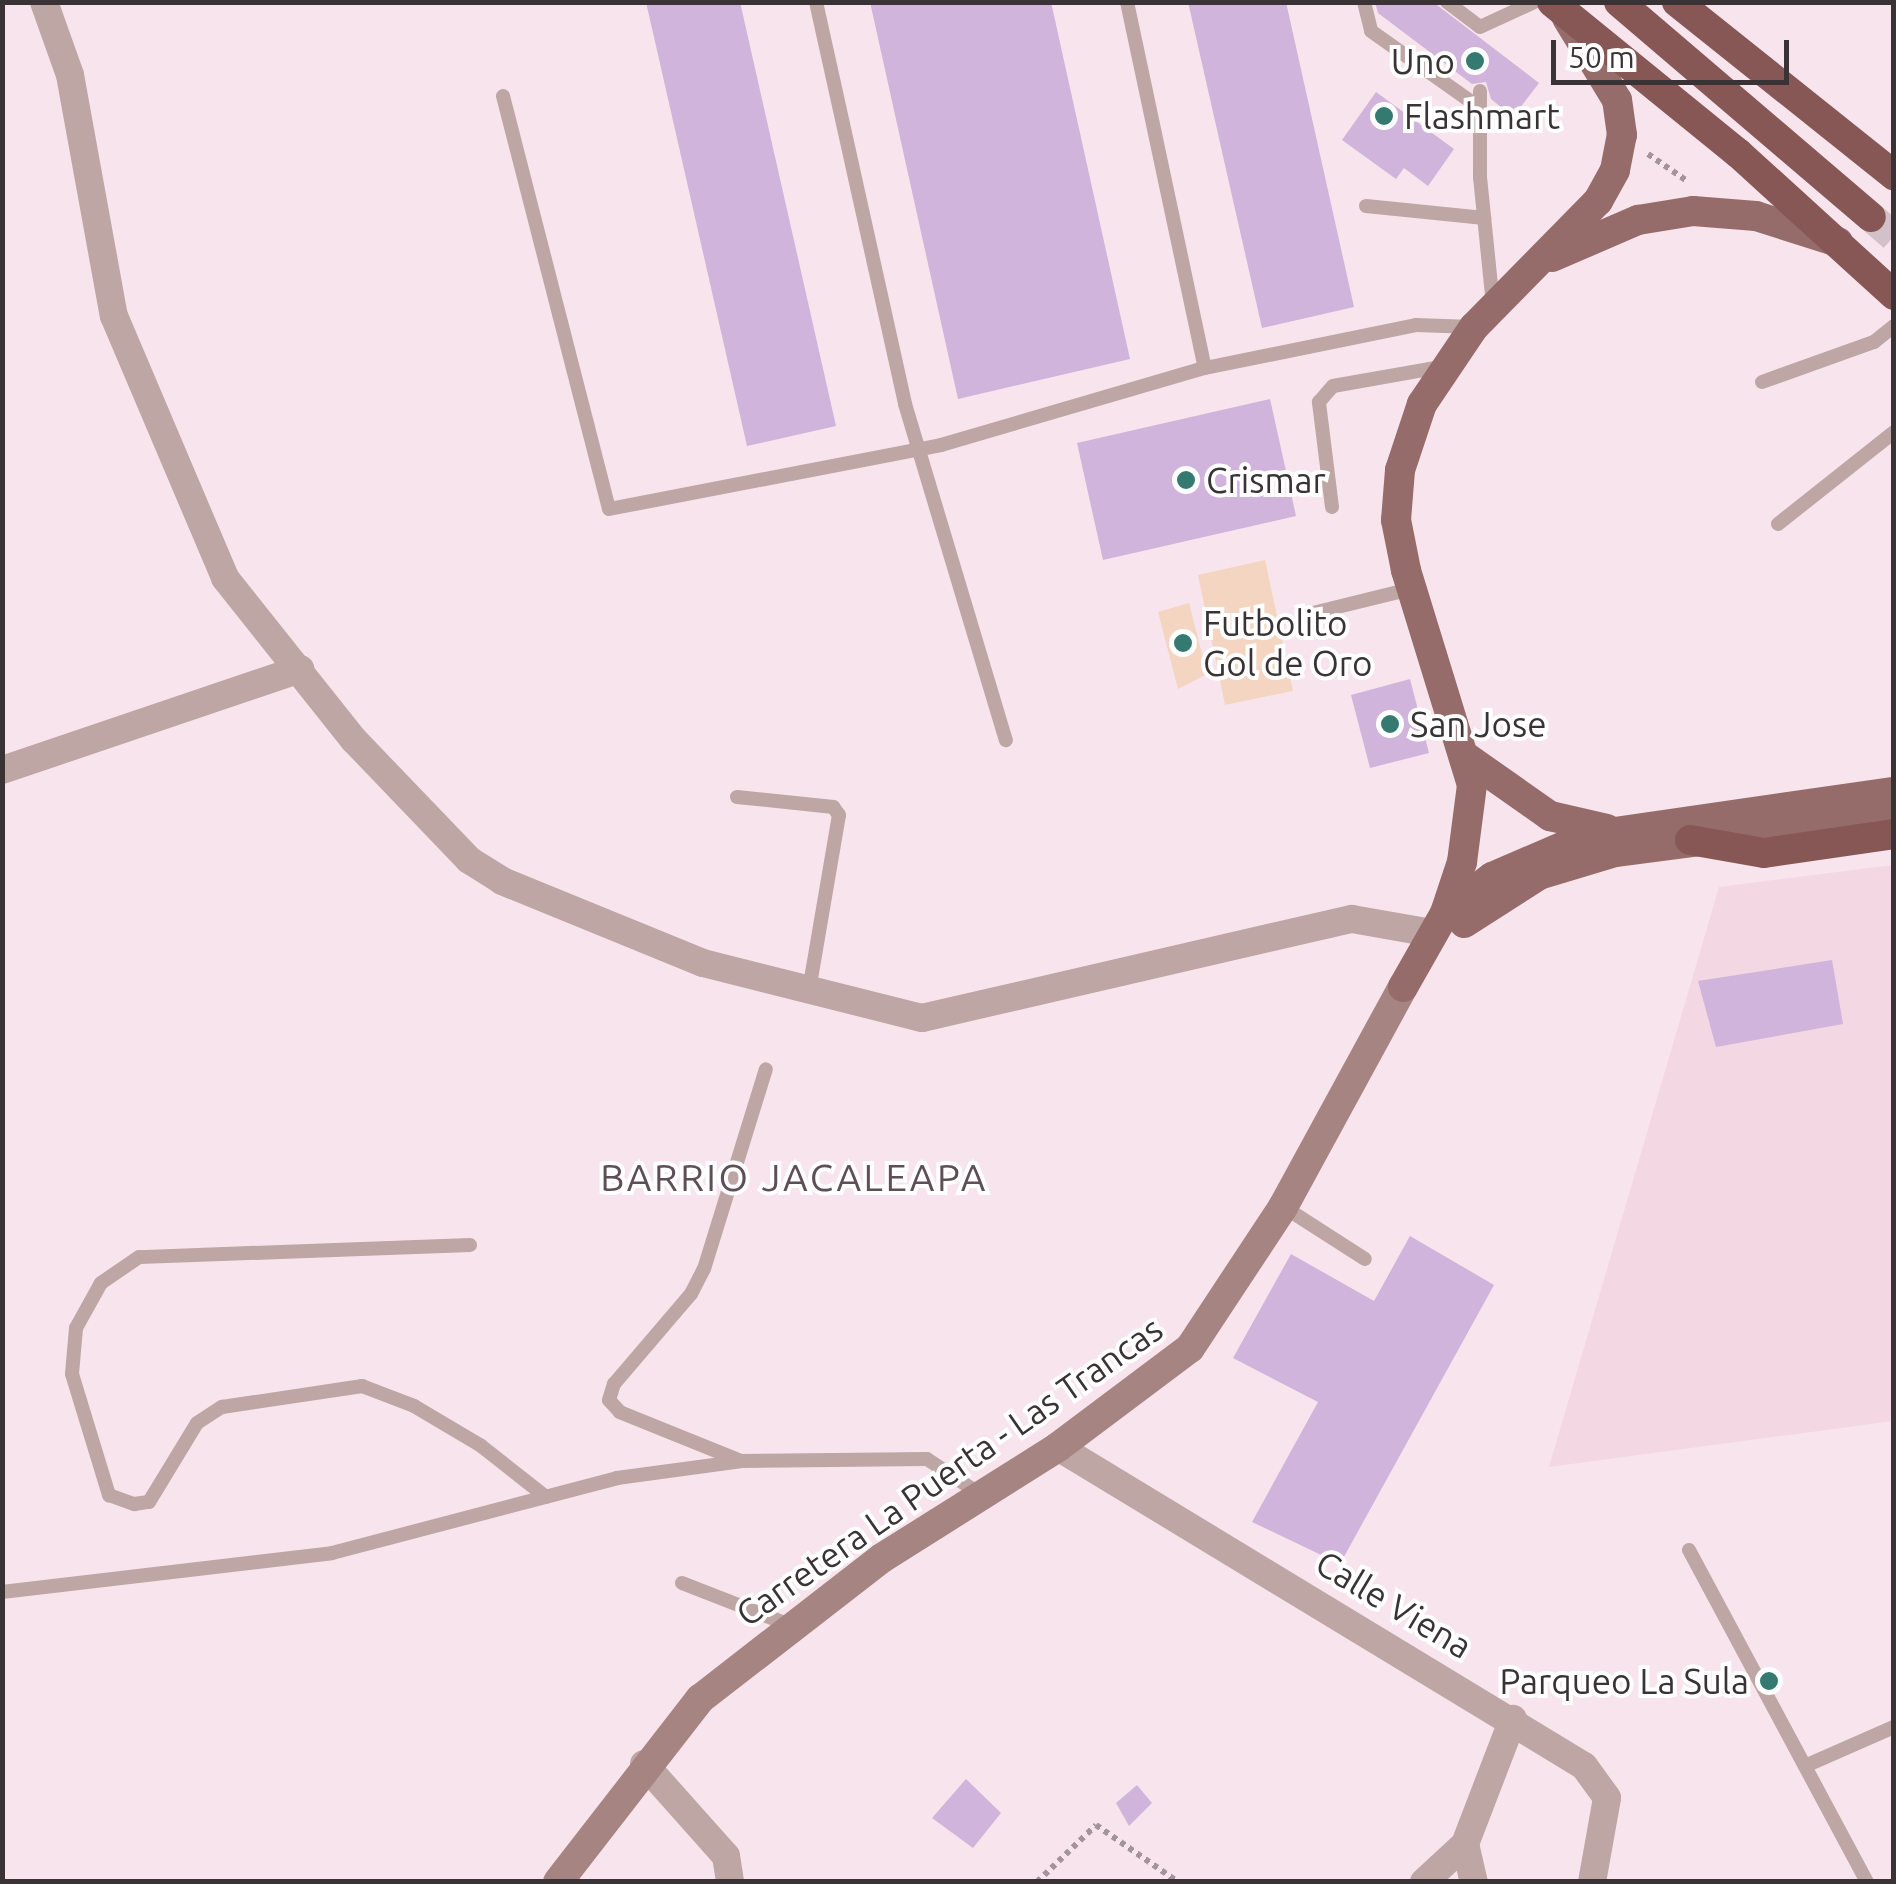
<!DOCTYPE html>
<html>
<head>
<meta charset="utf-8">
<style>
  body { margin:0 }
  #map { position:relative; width:1896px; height:1884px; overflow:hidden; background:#f8e4ed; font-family:Ubuntu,sans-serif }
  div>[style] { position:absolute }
  .built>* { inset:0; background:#f3d7e3 }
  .green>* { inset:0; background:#f3d5c1 }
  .building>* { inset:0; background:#d0b4db }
  .highway-tunnel>* { height:30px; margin-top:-15px; transform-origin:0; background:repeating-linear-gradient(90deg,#d2c1c8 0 30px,transparent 0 45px) }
  .path>* { height:6px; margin-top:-3px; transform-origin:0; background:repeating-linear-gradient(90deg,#a2949a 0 5px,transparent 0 10px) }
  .lane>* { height:14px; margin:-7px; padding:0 7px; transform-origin:7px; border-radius:7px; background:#bda6a4 }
  .street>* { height:28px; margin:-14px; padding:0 14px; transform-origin:14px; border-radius:14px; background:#bda6a4 }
  .secondary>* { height:30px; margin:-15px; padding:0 15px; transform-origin:15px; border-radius:15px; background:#a68482 }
  .primary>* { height:30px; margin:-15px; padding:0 15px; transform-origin:15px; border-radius:15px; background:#956c6a }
  .highway>* { height:30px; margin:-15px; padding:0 15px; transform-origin:15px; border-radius:15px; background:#865755 }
  .dots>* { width:28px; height:28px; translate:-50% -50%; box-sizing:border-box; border:5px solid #fff; border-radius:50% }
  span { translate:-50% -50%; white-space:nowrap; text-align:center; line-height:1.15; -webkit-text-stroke:8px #fff; paint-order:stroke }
  .poi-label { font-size:35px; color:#3a3336 }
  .right { translate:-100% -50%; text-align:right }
  .left { translate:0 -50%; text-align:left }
  .street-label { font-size:35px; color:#3a3336 }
  .neighbourhood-label { font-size:38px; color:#5e4e55; letter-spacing:2.5px }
  .frame { position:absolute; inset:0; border:5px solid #3a3336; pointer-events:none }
  .scale { position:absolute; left:1551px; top:40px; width:238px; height:45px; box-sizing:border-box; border:5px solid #3a3336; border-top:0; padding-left:12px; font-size:30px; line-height:35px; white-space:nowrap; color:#3a3336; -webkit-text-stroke:8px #fff; paint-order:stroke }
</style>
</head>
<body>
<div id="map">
  <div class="built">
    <i style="clip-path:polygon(1893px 865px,1893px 1421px,1549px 1467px,1719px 887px)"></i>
  </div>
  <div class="green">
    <i style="clip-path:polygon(1265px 560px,1293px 691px,1225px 705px,1198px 575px)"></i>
    <i style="clip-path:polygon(1189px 603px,1207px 674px,1178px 689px,1158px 612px)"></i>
  </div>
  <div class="building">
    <i style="clip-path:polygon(646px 2px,740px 2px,836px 426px,747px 446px)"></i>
    <i style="clip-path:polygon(870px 2px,1051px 2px,1130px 359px,958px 399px)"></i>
    <i style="clip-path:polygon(1188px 2px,1286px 2px,1354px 307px,1262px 328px)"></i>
    <i style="clip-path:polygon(1375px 2px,1433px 2px,1539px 83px,1513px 117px,1491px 99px,1486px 82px,1472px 84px,1378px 13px)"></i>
    <i style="clip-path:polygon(1376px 92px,1454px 149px,1428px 186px,1404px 168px,1396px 179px,1342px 140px)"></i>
    <i style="clip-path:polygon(1270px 399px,1296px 516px,1103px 560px,1077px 443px)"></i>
    <i style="clip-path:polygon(1410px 679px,1429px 753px,1370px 768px,1351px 695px)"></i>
    <i style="clip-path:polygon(1832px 960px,1843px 1024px,1716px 1047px,1698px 981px)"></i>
    <i style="clip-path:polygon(1410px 1236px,1494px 1285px,1340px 1564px,1252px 1522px,1318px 1402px,1233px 1358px,1291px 1254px,1374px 1301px)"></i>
    <i style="clip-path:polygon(966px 1779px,1001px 1813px,973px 1848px,932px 1818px)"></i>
    <i style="clip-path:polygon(1137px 1785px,1152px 1803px,1129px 1826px,1116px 1803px)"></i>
  </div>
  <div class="highway-tunnel">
    <i style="left:1871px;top:217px;width:30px;rotate:41deg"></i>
  </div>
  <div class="path">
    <i style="left:1648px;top:154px;width:47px;rotate:34.7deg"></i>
    <i style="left:1037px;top:1882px;width:82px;rotate:-44deg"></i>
    <i style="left:1096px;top:1825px;width:100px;rotate:34.8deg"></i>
  </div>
  <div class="lane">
    <i style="left:816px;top:2px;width:412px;rotate:77.5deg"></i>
    <i style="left:905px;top:404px;width:351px;rotate:73.3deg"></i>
    <i style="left:1127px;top:2px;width:374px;rotate:78deg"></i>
    <i style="left:1364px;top:2px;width:30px;rotate:76deg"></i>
    <i style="left:1371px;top:31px;width:133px;rotate:35.2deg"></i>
    <i style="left:1447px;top:2px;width:41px;rotate:37.1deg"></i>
    <i style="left:1480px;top:27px;width:60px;rotate:-24.8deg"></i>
    <i style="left:1480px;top:91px;width:86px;rotate:90deg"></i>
    <i style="left:1480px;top:177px;width:128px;rotate:84.2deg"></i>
    <i style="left:503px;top:96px;width:426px;rotate:75.6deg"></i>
    <i style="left:609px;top:509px;width:338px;rotate:-10.9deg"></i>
    <i style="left:941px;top:445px;width:275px;rotate:-16.3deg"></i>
    <i style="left:1205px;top:368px;width:215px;rotate:-11.5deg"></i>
    <i style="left:1416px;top:325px;width:57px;rotate:2deg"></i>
    <i style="left:1366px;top:206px;width:119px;rotate:5.8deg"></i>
    <i style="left:1762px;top:382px;width:119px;rotate:-19.7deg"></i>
    <i style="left:1874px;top:342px;width:26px;rotate:-39deg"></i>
    <i style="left:1332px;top:507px;width:106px;rotate:-97.1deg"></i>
    <i style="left:1319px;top:402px;width:21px;rotate:-49deg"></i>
    <i style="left:1333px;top:386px;width:110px;rotate:-10deg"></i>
    <i style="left:1778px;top:524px;width:148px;rotate:-38.4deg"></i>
    <i style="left:1313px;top:613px;width:101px;rotate:-13.8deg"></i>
    <i style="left:737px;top:797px;width:97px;rotate:5.9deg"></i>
    <i style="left:833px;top:807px;width:10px;rotate:53deg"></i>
    <i style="left:839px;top:815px;width:179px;rotate:99.7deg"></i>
    <i style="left:1284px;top:1207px;width:96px;rotate:32.7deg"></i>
    <i style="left:470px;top:1245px;width:331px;rotate:177.9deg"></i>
    <i style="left:139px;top:1257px;width:46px;rotate:145.6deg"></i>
    <i style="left:101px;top:1283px;width:51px;rotate:119.1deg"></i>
    <i style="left:76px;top:1328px;width:46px;rotate:95deg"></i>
    <i style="left:72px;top:1374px;width:127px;rotate:73deg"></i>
    <i style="left:109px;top:1495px;width:27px;rotate:20deg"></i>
    <i style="left:134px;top:1504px;width:15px;rotate:-8deg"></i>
    <i style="left:149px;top:1502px;width:92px;rotate:-58.7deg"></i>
    <i style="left:197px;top:1423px;width:30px;rotate:-33deg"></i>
    <i style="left:222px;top:1407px;width:142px;rotate:-8.5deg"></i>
    <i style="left:362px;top:1386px;width:56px;rotate:21deg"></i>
    <i style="left:414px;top:1406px;width:77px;rotate:30.6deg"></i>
    <i style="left:480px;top:1445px;width:84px;rotate:38.2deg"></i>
    <i style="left:741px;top:1461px;width:131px;rotate:-158deg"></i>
    <i style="left:620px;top:1412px;width:16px;rotate:-133deg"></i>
    <i style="left:609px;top:1400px;width:17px;rotate:-73deg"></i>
    <i style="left:614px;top:1384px;width:118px;rotate:-49.5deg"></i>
    <i style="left:691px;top:1294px;width:28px;rotate:-63deg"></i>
    <i style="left:704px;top:1269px;width:209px;rotate:-72.8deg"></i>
    <i style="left:1689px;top:1550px;width:377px;rotate:61.8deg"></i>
    <i style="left:682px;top:1583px;width:116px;rotate:21.3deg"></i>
    <i style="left:2px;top:1592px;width:332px;rotate:-6.7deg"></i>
    <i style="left:332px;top:1553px;width:295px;rotate:-14.7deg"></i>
    <i style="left:617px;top:1478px;width:126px;rotate:-7.7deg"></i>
    <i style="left:742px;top:1461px;width:185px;rotate:-0.6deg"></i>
    <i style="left:927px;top:1459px;width:67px;rotate:33.5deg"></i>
    <i style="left:1805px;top:1766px;width:97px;rotate:-23.7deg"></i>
  </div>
  <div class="street">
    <i style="left:44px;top:2px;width:77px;rotate:70.4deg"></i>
    <i style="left:70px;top:75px;width:245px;rotate:79.7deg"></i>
    <i style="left:114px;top:316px;width:285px;rotate:67deg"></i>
    <i style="left:225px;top:578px;width:207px;rotate:51.5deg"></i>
    <i style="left:354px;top:740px;width:166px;rotate:46.2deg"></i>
    <i style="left:469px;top:860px;width:39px;rotate:32deg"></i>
    <i style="left:502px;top:881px;width:217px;rotate:22.2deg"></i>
    <i style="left:703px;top:963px;width:226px;rotate:14.1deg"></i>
    <i style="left:922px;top:1018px;width:441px;rotate:-13deg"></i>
    <i style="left:1352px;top:919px;width:80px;rotate:10deg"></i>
    <i style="left:2px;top:770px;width:315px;rotate:-18.7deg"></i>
    <i style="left:1058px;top:1447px;width:615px;rotate:31.24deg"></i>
    <i style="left:1584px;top:1766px;width:39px;rotate:54deg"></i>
    <i style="left:1607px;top:1798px;width:85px;rotate:100.1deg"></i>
    <i style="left:644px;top:1764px;width:123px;rotate:48.3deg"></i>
    <i style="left:726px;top:1856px;width:26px;rotate:81deg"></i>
    <i style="left:1465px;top:1844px;width:39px;rotate:77deg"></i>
    <i style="left:1424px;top:1882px;width:56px;rotate:-42.8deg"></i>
    <i style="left:1465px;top:1844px;width:134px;rotate:-69deg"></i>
  </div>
  <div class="secondary">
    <i style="left:558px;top:1882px;width:232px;rotate:-52.2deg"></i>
    <i style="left:700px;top:1699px;width:230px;rotate:-37.8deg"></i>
    <i style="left:882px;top:1558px;width:208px;rotate:-32.2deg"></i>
    <i style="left:1058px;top:1447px;width:165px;rotate:-36.9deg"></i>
    <i style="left:1190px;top:1348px;width:169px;rotate:-56.6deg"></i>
    <i style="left:1283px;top:1207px;width:251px;rotate:-61.4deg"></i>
  </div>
  <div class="primary">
    <i style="left:1552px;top:257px;width:94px;rotate:-23.3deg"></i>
    <i style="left:1638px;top:220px;width:56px;rotate:-9.3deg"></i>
    <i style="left:1693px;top:211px;width:63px;rotate:4.5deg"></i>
    <i style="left:1756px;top:216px;width:86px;rotate:17.6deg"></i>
    <i style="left:1466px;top:757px;width:103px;rotate:35.1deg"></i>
    <i style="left:1550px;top:816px;width:58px;rotate:12.8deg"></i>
    <i style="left:1445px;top:913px;width:54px;rotate:-71.6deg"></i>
    <i style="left:1462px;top:862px;width:78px;rotate:-82.6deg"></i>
    <i style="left:1472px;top:785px;width:225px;rotate:-107.1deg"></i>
    <i style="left:1406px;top:570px;width:51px;rotate:-101.3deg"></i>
    <i style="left:1396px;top:520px;width:50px;rotate:-85.4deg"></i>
    <i style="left:1400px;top:470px;width:70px;rotate:-71.6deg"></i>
    <i style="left:1422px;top:404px;width:93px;rotate:-56deg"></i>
    <i style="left:1474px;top:327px;width:177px;rotate:-45.5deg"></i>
    <i style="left:1598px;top:201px;width:35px;rotate:-61deg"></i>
    <i style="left:1615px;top:170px;width:36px;rotate:-79deg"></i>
    <i style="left:1622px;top:135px;width:35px;rotate:-98deg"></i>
    <i style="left:1617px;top:100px;width:96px;rotate:-121.4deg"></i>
    <i style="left:1464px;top:923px;width:89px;rotate:-32.6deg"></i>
    <i style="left:1539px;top:875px;width:79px;rotate:-16.8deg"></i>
    <i style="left:1615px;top:852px;width:281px;rotate:-7.4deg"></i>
    <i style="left:1403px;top:987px;width:85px;rotate:-60.4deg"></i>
    <i style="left:1445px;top:913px;width:59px;rotate:-37.5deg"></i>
    <i style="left:1492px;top:877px;width:103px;rotate:-23.3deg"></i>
    <i style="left:1587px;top:836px;width:310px;rotate:-8.2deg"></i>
  </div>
  <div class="highway">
    <i style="left:1552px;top:2px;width:240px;rotate:39.1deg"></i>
    <i style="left:1738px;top:153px;width:211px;rotate:42.3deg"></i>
    <i style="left:1619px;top:2px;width:331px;rotate:40.5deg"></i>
    <i style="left:1677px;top:2px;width:278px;rotate:38.6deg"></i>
    <i style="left:1690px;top:840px;width:75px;rotate:10deg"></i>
    <i style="left:1764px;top:853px;width:131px;rotate:-8.3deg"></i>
  </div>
  <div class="dots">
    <i style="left:1475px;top:61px;background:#347a71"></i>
    <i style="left:1384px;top:116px;background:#347a71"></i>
    <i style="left:1186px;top:480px;background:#347a71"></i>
    <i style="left:1183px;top:643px;background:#347a71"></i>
    <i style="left:1390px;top:724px;background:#347a71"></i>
    <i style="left:1769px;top:1681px;background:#347a71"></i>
  </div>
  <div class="poi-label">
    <span class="right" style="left:1455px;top:61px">Uno</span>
    <span class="left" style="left:1404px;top:116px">Flashmart</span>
    <span class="left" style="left:1206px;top:480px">Crismar</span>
    <span class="left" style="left:1203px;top:643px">Futbolito<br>Gol de Oro</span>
    <span class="left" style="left:1410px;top:724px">San Jose</span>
    <span class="right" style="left:1749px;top:1681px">Parqueo La Sula</span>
  </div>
  <div class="street-label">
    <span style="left:949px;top:1471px;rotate:-35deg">Carretera La Puerta - Las Trancas</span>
    <span style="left:1394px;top:1604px;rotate:31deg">Calle Viena</span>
  </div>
  <div class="neighbourhood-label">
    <span style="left:794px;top:1178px">BARRIO JACALEAPA</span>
  </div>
  <div class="frame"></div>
  <div class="scale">50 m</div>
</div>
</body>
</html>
